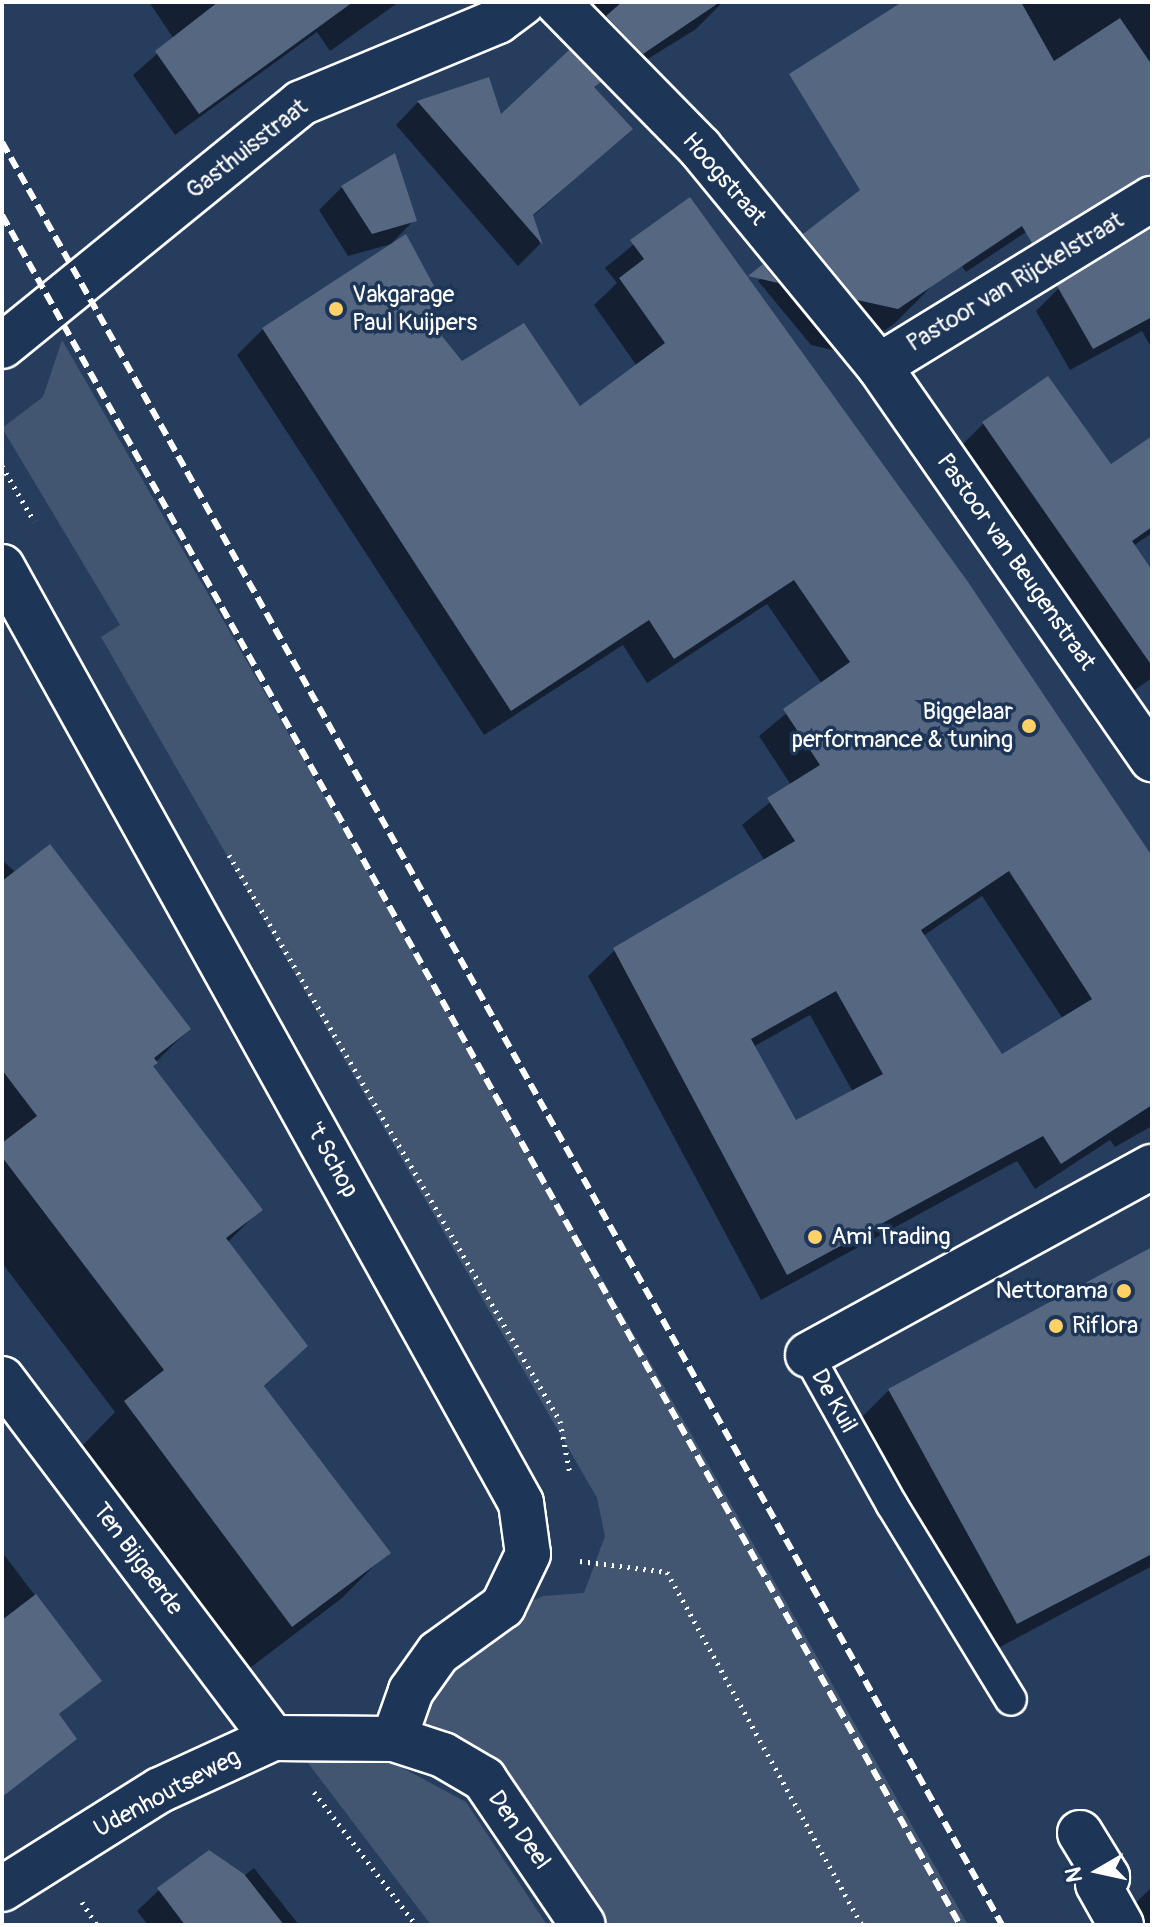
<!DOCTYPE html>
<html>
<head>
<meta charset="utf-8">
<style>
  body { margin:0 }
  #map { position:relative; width:1154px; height:1927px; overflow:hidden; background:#263d5e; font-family:Pangolin,sans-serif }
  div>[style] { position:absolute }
  .green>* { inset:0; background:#425672 }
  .shadow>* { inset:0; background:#0007 }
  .building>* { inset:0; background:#556781 }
  .path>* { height:5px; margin-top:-2.5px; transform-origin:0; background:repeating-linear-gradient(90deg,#fff 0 2px,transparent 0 8px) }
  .roads { filter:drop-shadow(2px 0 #fff) drop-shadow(-2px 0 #fff) drop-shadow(0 2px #fff) drop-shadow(0 -2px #fff) }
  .service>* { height:30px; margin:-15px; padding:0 15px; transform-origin:15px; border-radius:15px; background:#1d3557 }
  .minor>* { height:44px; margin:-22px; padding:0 22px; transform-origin:22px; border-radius:22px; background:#1d3557 }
  .rail>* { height:6px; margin-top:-3px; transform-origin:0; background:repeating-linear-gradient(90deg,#fff 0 12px,transparent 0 18px) }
  .dots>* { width:22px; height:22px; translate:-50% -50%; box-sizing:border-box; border:4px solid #1d3557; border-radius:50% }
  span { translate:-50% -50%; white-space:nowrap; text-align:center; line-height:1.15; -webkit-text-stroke:7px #1d3557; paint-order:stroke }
  .street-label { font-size:24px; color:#fff }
  .poi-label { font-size:24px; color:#fff }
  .left { translate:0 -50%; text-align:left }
  .right { translate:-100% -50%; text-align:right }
  .frame { position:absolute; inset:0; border:4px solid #fff; pointer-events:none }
  .north { position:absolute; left:1058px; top:1831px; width:80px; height:80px; -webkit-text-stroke:6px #1d3557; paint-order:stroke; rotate:261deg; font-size:22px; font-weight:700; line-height:32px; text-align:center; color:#fff }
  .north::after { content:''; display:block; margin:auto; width:28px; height:36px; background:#fff; clip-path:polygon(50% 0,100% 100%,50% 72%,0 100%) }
</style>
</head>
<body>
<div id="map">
  <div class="green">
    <i style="clip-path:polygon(62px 340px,693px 1437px,968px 1925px,606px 1925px,583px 1883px,478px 1757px,424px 1723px,381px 1710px,423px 1651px,543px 1596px,584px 1593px,605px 1536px,597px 1498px,101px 637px,120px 625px,2px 428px,43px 397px)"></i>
    <i style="clip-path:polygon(352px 1756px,397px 1765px,466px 1802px,547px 1925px,431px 1925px,305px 1759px)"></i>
  </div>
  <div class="shadow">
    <i style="clip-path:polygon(149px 2px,399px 2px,330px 51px,317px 32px,175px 135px,133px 75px,174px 39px)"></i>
    <i style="clip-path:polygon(584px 2px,723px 2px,696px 29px,614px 80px)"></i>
    <i style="clip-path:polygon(906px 2px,1152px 2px,1152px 148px,966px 272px,824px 67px)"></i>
    <i style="clip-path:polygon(593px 88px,630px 129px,532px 217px,540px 244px,518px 266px,396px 125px,418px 102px,500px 117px)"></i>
    <i style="clip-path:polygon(342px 187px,414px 220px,391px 244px,348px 256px,319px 210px)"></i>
    <i style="clip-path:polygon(evenodd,689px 199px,1152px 862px,1152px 1126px,1115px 1147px,1110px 1140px,1035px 1189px,1017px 1161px,761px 1300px,588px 976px,615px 950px,765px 861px,742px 825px,791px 785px,759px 736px,822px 684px,767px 604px,647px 683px,623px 645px,484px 735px,237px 355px,263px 329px,422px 315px,461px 364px,580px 409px,637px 366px,594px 305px,617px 283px,605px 268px,689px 199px,982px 896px,1063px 1019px,1001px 1057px,923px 936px,982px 896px,689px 199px,810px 1015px,853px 1092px,795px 1123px,753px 1047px,810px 1015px)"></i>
    <i style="clip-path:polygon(804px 235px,939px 279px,894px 324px,850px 354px,811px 345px,758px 281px)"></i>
    <i style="clip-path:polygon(1152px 241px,1152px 349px,1142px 331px,1070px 370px,1036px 311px,1058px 289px)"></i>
    <i style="clip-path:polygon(984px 423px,1111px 467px,1152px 438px,1152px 533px,1133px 546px,1152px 573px,1152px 678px,1132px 692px,961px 446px)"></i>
    <i style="clip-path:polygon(2px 860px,189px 1029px,151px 1067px,260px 1210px,227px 1243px,306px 1345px,263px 1388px,388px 1552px,342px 1598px,246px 1671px,80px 1448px,115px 1412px,2px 1263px)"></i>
    <i style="clip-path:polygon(1152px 1250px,1152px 1566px,985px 1655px,857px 1422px,889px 1390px)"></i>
    <i style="clip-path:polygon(2px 1552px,100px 1681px,2px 1760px)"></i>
    <i style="clip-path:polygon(254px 1868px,299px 1925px,148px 1925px,137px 1911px,159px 1890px,244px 1876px)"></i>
    <i style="clip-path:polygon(1152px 1887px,1152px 1925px,1124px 1925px,1120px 1918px)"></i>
  </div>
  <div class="building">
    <i style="clip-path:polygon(218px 2px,353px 2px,199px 114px,155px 51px)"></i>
    <i style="clip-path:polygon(622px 2px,720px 2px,643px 54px,606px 16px)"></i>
    <i style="clip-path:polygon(902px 2px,1021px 2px,1054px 61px,1120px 18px,1152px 65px,1152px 174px,1032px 243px,1022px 226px,898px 309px,857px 300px,803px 234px,860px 190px,789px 74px)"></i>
    <i style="clip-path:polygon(569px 50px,601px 82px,594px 87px,633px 129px,533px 215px,543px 245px,417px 101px,489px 77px,501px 114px)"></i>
    <i style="clip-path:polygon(395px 153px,417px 221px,372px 234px,341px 186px)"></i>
    <i style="clip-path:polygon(evenodd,690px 197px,968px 582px,1152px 856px,1152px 1105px,1061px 1164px,1043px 1136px,787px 1275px,613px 948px,795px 841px,767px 798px,820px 765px,783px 709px,850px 662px,794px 580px,674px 659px,649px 620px,511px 711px,262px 328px,406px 234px,441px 299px,424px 314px,462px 361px,524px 323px,580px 406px,665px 343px,619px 278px,644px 259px,630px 240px,690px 197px,1009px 871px,1092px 999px,1002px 1054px,921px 930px,1009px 871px,690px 197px,836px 991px,883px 1074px,796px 1120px,751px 1039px,836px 991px)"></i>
    <i style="clip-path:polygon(1152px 228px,1152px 317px,1093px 349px,1057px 286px)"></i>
    <i style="clip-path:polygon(763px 264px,778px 283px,748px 276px)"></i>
    <i style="clip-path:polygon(1048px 376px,1111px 464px,1152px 436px,1152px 527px,1132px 541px,1152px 570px,1152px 666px,982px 422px)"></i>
    <i style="clip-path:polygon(50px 844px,191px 1029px,154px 1058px,158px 1063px,153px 1066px,263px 1210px,226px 1238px,308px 1346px,264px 1386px,391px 1553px,292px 1627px,124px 1401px,164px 1370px,2px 1157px,2px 1143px,37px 1116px,2px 1070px,2px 881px)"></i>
    <i style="clip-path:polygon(1152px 1247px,1152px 1554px,1017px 1624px,888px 1389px)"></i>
    <i style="clip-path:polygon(36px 1594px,102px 1681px,59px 1714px,77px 1739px,2px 1797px,2px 1620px)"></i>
    <i style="clip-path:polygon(209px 1850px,244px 1874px,284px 1925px,185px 1925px,157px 1888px)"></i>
  </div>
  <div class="path">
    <i style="left:2px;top:466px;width:64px;rotate:59.8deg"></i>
    <i style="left:229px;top:855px;width:656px;rotate:59.68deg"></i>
    <i style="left:560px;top:1421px;width:54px;rotate:79.3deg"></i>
    <i style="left:580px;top:1561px;width:88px;rotate:7.2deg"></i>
    <i style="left:667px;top:1572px;width:403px;rotate:61.1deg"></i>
    <i style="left:314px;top:1792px;width:168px;rotate:52.5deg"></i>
    <i style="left:82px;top:1902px;width:27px;rotate:57deg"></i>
  </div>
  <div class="roads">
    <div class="service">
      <i style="left:808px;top:1355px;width:172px;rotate:60.8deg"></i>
      <i style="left:892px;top:1505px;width:228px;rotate:58.6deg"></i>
    </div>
    <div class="minor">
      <i style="left:557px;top:2px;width:204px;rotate:45.6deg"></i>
      <i style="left:700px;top:148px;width:282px;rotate:50.6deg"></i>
      <i style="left:879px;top:366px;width:479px;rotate:55.2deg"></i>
      <i style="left:2px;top:346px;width:385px;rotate:-39.1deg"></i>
      <i style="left:301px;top:103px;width:213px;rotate:-22.6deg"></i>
      <i style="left:498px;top:21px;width:31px;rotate:-37deg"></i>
      <i style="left:879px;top:366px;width:320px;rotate:-31.5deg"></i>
      <i style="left:2px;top:567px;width:1070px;rotate:60.99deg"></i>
      <i style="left:521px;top:1503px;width:51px;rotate:82.2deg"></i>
      <i style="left:528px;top:1554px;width:58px;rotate:115.7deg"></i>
      <i style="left:503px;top:1606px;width:80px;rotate:144.1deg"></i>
      <i style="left:438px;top:1653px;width:47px;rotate:125.4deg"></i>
      <i style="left:411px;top:1691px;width:51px;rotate:109.5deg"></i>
      <i style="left:808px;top:1355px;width:392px;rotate:-28.7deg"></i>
      <i style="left:2px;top:1379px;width:450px;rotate:53deg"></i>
      <i style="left:1080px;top:1833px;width:52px;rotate:58.5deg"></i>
      <i style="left:1107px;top:1877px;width:11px;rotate:142deg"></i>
      <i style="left:1098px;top:1884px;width:47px;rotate:60.7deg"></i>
      <i style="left:2px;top:1889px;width:186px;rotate:-32.1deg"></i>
      <i style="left:160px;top:1790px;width:124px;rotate:-24.7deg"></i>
      <i style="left:273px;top:1738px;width:121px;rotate:0.5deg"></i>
      <i style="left:394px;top:1739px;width:52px;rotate:18.1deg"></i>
      <i style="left:443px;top:1755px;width:48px;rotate:30.3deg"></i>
      <i style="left:484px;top:1779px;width:176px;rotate:55.9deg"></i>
    </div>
  </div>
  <div class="rail">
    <i style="left:2px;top:142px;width:2044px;rotate:60.71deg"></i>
    <i style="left:2px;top:215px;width:1960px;rotate:60.74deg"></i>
  </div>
  <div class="dots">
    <i style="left:336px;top:309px;background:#ffd166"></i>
    <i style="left:1029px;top:726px;background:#ffd166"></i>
    <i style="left:815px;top:1237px;background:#ffd166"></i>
    <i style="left:1124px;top:1291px;background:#ffd166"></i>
    <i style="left:1056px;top:1326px;background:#ffd166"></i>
  </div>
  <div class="street-label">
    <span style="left:247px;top:149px;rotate:-38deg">Gasthuisstraat</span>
    <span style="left:724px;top:179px;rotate:49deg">Hoogstraat</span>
    <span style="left:1015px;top:282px;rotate:-31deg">Pastoor van Rijckelstraat</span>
    <span style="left:1016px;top:562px;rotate:55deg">Pastoor van Beugenstraat</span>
    <span style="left:332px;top:1160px;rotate:61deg">'t Schop</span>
    <span style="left:834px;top:1401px;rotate:61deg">De Kuil</span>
    <span style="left:138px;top:1559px;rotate:53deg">Ten Bijgaerde</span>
    <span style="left:167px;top:1793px;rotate:-28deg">Udenhoutseweg</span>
    <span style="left:519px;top:1830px;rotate:55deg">Den Deel</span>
  </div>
  <div class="poi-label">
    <span class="left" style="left:352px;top:309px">Vakgarage<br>Paul Kuijpers</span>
    <span class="right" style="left:1013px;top:726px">Biggelaar<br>performance &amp; tuning</span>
    <span class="left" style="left:831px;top:1237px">Ami Trading</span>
    <span class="right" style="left:1108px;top:1291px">Nettorama</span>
    <span class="left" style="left:1072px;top:1326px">Riflora</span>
  </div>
  <div class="frame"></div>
  <div class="north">N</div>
</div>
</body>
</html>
